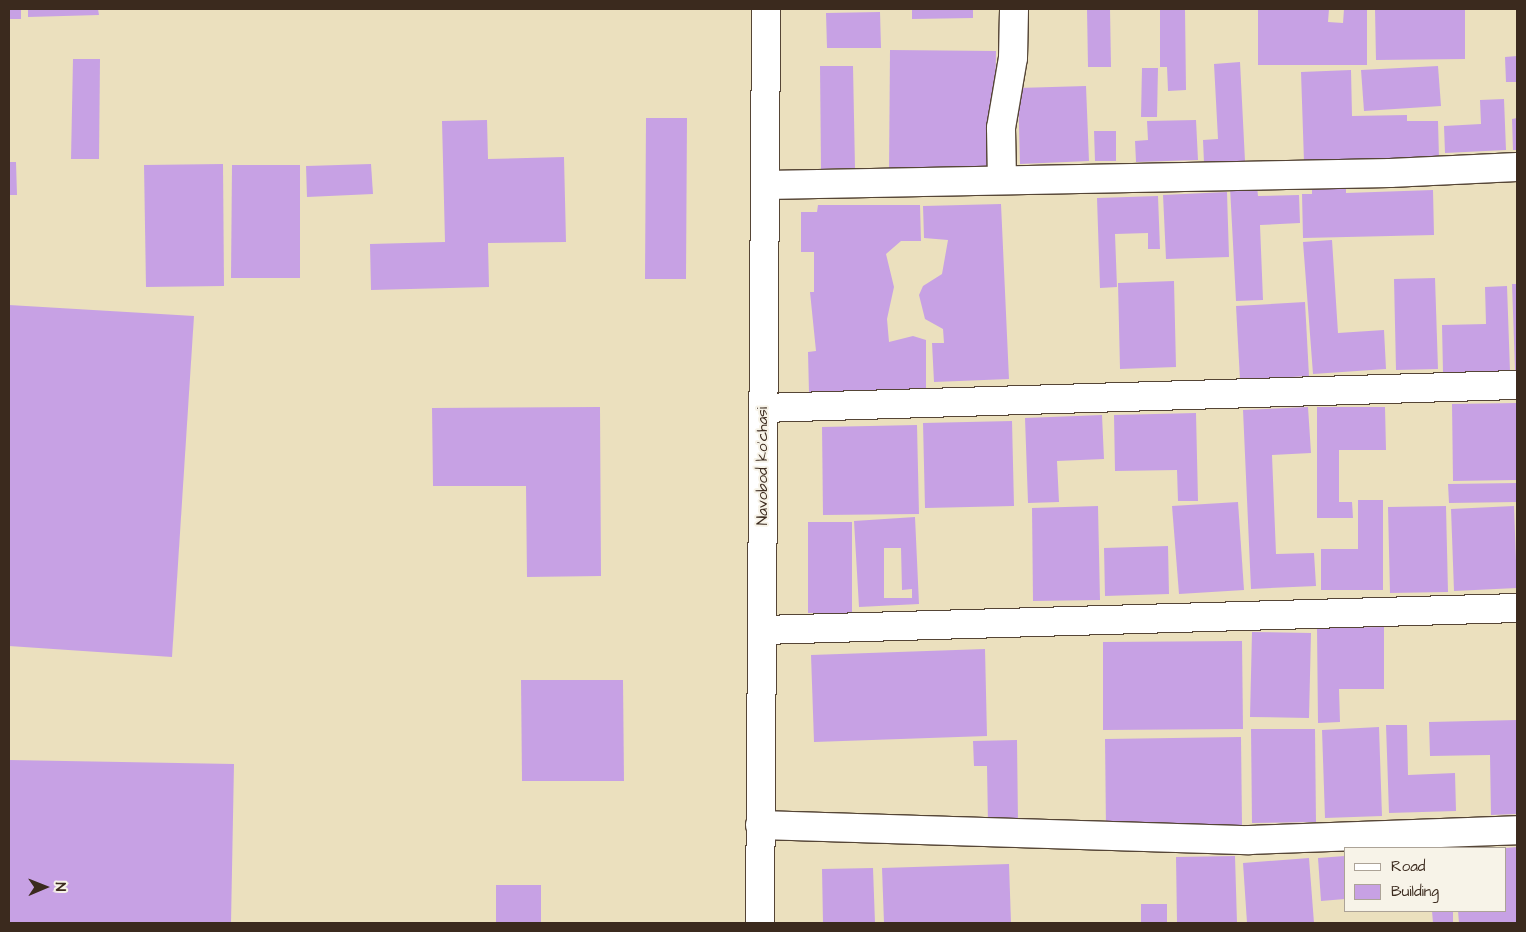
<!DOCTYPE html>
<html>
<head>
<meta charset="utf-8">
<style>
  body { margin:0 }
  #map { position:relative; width:1526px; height:932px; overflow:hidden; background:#ebe0be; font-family:"Architects Daughter",sans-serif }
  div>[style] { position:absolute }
  .building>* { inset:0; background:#c7a1e4 }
  .roads { filter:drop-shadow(1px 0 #554536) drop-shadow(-1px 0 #554536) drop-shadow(0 1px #554536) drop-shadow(0 -1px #554536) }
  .minor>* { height:28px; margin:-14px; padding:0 14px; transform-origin:14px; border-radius:14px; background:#fff }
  span { translate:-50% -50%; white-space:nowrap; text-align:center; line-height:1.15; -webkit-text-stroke:4px #f7f3e8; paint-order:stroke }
  .street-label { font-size:15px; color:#3b2a1e }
  .frame { position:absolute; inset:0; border:10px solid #3b2a1e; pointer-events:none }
  .legend { position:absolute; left:1344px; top:847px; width:162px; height:65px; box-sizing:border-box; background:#f7f3e8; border:1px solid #aca397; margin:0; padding:6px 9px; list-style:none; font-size:15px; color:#3b2a1e }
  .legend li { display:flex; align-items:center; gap:10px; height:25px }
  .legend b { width:25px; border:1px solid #aca397 }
  .north { position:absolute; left:20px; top:862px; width:50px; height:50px; -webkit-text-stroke:4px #f7f3e8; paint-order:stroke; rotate:89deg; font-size:14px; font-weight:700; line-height:20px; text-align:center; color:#3b2a1e }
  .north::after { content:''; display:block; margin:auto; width:18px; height:22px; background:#3b2a1e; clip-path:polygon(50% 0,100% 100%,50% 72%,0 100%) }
</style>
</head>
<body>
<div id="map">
  <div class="building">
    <i style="clip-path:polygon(9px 9px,21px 9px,21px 19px,9px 19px)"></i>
    <i style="clip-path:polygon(28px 9px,98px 9px,99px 15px,28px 17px)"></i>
    <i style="clip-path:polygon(912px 9px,973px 9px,973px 18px,912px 19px)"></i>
    <i style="clip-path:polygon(1087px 9px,1110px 9px,1111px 67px,1088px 67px)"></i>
    <i style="clip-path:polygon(1160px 9px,1185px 9px,1186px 90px,1168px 91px,1167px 67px,1160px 67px)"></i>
    <i style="clip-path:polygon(1258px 9px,1329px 9px,1328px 22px,1343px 23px,1344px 9px,1367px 9px,1367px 65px,1258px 65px)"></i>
    <i style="clip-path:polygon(1375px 9px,1465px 9px,1465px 59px,1376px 60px)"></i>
    <i style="clip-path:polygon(880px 12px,881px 48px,827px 48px,826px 13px)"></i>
    <i style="clip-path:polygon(890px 50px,996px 51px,994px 172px,889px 171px)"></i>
    <i style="clip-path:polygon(1517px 56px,1517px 82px,1506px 82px,1505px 57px)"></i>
    <i style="clip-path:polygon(73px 59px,100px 59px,99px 159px,71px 159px)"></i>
    <i style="clip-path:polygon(1240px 62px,1245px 161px,1204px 163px,1203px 140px,1218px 139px,1214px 64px)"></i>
    <i style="clip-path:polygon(820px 66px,853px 66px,855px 168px,821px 169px)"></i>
    <i style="clip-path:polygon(1438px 66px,1441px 106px,1364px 111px,1361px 70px)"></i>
    <i style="clip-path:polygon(1142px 68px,1158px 68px,1157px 117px,1141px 117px)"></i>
    <i style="clip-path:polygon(1351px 70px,1352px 116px,1407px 115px,1407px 121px,1438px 121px,1439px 158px,1304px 162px,1301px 72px)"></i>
    <i style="clip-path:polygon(1086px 86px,1089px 161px,1020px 164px,1018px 88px)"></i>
    <i style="clip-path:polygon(1504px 99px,1506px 150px,1445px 153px,1444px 126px,1481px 124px,1480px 100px)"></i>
    <i style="clip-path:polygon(646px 118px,687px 118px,686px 279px,645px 279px)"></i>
    <i style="clip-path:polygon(1517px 118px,1517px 150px,1513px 150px,1512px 119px)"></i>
    <i style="clip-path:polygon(487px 120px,488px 159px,564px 157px,566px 242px,488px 243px,489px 287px,371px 290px,370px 244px,445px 242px,442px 121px)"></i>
    <i style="clip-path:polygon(1196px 120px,1198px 160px,1136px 162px,1135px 141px,1148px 140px,1147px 121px)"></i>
    <i style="clip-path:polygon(1094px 131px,1116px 131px,1116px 161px,1095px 161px)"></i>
    <i style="clip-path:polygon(9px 162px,16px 162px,17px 195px,9px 195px)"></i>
    <i style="clip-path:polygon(223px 164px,224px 286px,146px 287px,144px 165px)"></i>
    <i style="clip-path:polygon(371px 164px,373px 194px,307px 197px,306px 166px)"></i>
    <i style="clip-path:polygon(232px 165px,300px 165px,300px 278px,231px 278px)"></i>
    <i style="clip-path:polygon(1346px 184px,1346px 193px,1433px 190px,1434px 235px,1303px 238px,1302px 194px,1312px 194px,1312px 185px)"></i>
    <i style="clip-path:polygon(1257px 186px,1258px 196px,1299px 195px,1300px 223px,1260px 225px,1263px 300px,1236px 301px,1230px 187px)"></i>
    <i style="clip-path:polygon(1227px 192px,1229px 257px,1166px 259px,1163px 195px)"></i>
    <i style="clip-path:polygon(1158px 196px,1160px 249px,1148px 249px,1148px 233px,1115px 234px,1117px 287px,1100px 288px,1097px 198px)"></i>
    <i style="clip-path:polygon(1001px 204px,1009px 379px,934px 382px,932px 343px,944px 343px,943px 329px,925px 319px,919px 295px,923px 286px,942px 274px,948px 240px,924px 238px,923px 206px)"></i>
    <i style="clip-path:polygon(818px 205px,920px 205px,921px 241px,901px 241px,886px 254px,894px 287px,887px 319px,889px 342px,913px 336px,926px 340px,926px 392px,809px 393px,808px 352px,816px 351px,810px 292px,814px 292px,814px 252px,801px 252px,801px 212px,817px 212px)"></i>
    <i style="clip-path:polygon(1332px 240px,1338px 333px,1384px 330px,1386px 369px,1313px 374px,1303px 242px)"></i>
    <i style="clip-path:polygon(1435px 278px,1438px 369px,1396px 370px,1394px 279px)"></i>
    <i style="clip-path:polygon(1174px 281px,1176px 367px,1120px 369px,1118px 283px)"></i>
    <i style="clip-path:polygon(1512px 284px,1517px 284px,1517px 370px,1515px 370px)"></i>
    <i style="clip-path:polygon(1507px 286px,1510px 371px,1443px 373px,1442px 325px,1486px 324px,1485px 287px)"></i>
    <i style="clip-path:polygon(1305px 302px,1309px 376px,1240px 380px,1236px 306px)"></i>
    <i style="clip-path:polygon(9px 305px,194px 316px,172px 657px,9px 646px)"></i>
    <i style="clip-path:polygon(1517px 403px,1517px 480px,1453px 481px,1452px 404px)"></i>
    <i style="clip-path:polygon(600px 407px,601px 576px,527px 577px,526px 486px,433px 486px,432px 408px)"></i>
    <i style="clip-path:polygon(1308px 407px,1311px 453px,1272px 455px,1276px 554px,1314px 553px,1316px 586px,1251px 589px,1243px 410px)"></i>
    <i style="clip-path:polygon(1317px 407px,1385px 407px,1386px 450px,1339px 450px,1339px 502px,1352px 502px,1353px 518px,1317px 518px)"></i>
    <i style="clip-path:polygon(1196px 413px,1198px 501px,1178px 501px,1177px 470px,1115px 471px,1114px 415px)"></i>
    <i style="clip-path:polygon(1102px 415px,1104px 459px,1057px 461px,1059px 502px,1028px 503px,1025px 418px)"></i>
    <i style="clip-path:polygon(1012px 421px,1014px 506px,925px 508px,923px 423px)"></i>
    <i style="clip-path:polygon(917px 425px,919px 514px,823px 515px,822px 427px)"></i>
    <i style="clip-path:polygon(1517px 483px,1517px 502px,1449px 503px,1448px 484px)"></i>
    <i style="clip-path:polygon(1358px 500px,1383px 500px,1383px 590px,1321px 590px,1321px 549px,1358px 549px)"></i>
    <i style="clip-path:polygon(1238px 502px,1244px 590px,1179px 594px,1172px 506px)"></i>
    <i style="clip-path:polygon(1098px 506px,1100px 600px,1033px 601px,1032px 508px)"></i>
    <i style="clip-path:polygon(1446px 506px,1448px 592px,1390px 593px,1388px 507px)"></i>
    <i style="clip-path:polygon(1514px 506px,1517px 588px,1454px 591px,1451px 509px)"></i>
    <i style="clip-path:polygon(evenodd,915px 517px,919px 604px,859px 607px,854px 521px,915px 517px,884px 548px,901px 548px,902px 590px,912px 589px,912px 598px,884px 598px,884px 548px)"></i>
    <i style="clip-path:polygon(808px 522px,852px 522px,852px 613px,808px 613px)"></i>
    <i style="clip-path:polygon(1168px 546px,1169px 594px,1105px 596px,1104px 548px)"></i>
    <i style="clip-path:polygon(1384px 627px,1384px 689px,1339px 689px,1340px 722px,1318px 723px,1317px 628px)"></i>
    <i style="clip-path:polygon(1252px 632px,1311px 633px,1309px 718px,1250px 717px)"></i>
    <i style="clip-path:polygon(1242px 641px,1243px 729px,1103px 730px,1103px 642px)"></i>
    <i style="clip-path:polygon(985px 649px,987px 736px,814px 742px,811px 655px)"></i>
    <i style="clip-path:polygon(521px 680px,623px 680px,624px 781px,522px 781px)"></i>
    <i style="clip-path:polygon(1517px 720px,1517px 814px,1491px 815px,1490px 755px,1430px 756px,1429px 722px)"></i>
    <i style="clip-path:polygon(1386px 725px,1407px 725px,1408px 775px,1455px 773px,1456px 811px,1389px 813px)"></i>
    <i style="clip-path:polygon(1379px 727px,1382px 816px,1325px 818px,1322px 730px)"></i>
    <i style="clip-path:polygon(1251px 729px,1315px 729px,1316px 822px,1252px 823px)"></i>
    <i style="clip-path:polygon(1241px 737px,1242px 826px,1106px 828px,1105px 739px)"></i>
    <i style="clip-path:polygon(1017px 740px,1018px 823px,988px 824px,987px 766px,974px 766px,973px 741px)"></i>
    <i style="clip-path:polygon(9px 760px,234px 764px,231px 923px,9px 923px)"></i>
    <i style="clip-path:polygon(1517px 847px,1517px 923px,1459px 923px,1458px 911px,1505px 911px,1505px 848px)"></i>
    <i style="clip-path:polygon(1235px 856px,1237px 923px,1177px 923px,1176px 857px)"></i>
    <i style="clip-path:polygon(1345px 856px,1345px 899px,1321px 901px,1318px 858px)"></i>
    <i style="clip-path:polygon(1309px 858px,1314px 923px,1247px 923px,1243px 863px)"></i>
    <i style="clip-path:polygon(1009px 864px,1011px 923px,884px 923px,882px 868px)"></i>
    <i style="clip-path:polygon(873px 868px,875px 923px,823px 923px,822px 869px)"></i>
    <i style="clip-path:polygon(496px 885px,541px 885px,541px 923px,496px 923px)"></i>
    <i style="clip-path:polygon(1141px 904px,1167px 904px,1167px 923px,1141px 923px)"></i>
    <i style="clip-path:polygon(1432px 911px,1453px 911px,1453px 923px,1433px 923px)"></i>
  </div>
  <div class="roads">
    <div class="minor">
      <i style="left:1002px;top:180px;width:52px;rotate:-91.1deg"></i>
      <i style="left:1001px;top:128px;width:71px;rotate:-80.3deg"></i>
      <i style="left:1013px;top:58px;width:49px;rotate:-88.8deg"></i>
      <i style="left:766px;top:185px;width:624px;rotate:-1.1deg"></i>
      <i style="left:1390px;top:173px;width:127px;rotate:-2.7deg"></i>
      <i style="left:763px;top:408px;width:754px;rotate:-1.75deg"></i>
      <i style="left:763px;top:630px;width:754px;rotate:-1.67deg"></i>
      <i style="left:760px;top:825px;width:489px;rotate:1.8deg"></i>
      <i style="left:1249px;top:840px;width:268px;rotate:-2.1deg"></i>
      <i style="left:760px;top:923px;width:914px;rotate:-89.62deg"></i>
    </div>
  </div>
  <div class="street-label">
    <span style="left:763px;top:466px;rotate:-90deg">Navobod ko'chasi</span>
  </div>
  <div class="frame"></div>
  <ul class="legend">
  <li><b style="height:6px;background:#fff"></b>Road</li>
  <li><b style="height:14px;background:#c7a1e4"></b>Building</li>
  </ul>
  <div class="north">N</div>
</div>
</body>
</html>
